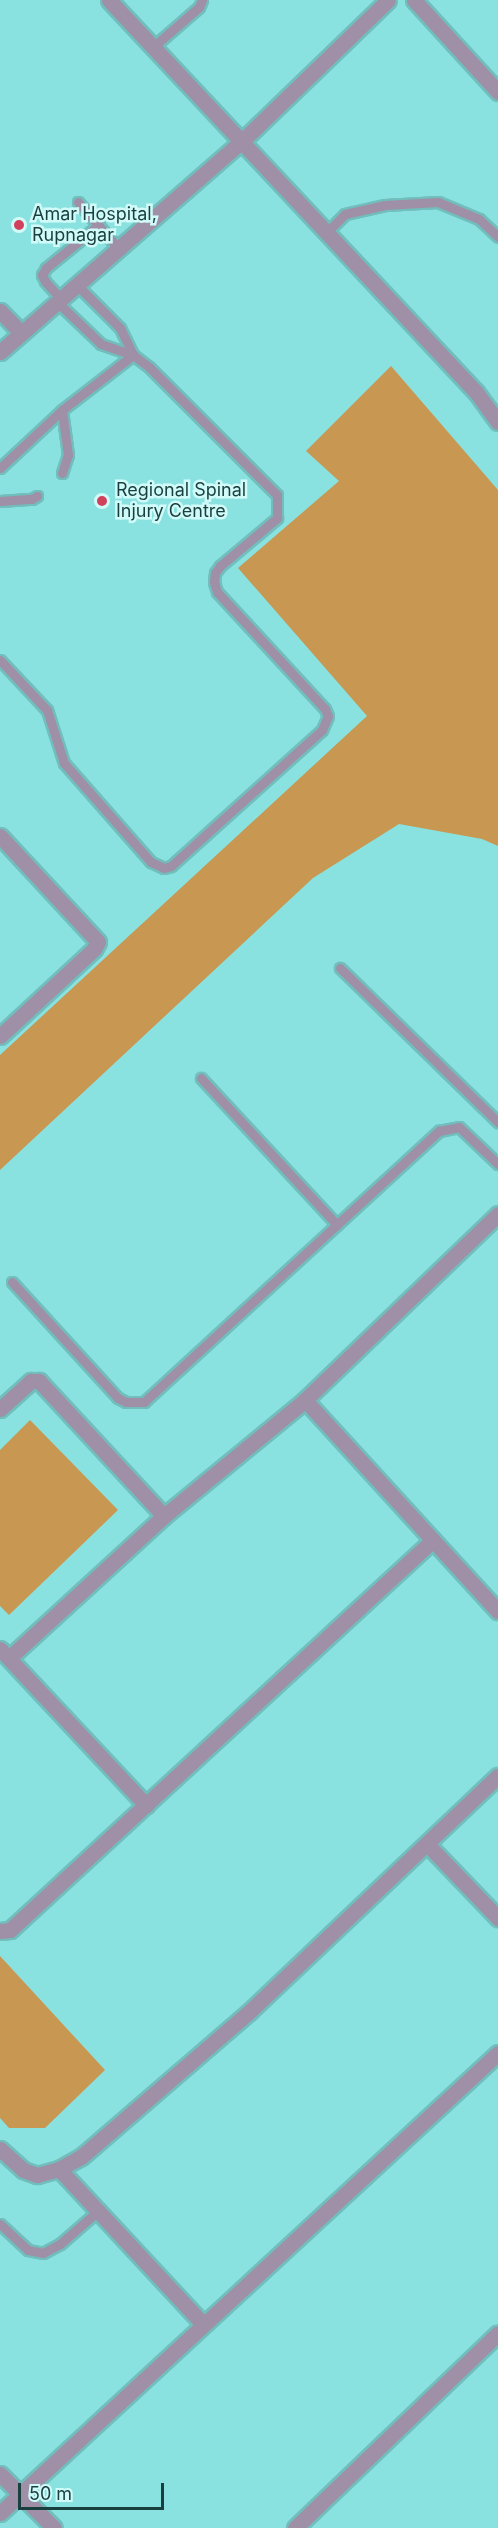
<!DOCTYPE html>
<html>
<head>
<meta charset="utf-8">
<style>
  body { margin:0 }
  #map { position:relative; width:498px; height:2528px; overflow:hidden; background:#8ae2e0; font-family:Inter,sans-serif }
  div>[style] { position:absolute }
  .green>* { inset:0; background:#c89752 }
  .roads { filter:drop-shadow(2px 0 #71bebd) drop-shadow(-2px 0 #71bebd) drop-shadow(0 2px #71bebd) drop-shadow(0 -2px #71bebd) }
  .service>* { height:9px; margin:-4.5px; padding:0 4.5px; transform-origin:4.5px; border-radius:4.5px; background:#9f8fa7 }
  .minor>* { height:15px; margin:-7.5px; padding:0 7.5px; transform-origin:7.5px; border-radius:7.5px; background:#9f8fa7 }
  .tertiary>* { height:15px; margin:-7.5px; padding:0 7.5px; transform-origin:7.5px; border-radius:7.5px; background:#9f8fa7 }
  .dots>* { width:16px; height:16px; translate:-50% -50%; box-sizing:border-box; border:3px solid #d1fbf9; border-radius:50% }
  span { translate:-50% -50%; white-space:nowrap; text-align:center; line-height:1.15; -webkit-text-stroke:5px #d1fbf9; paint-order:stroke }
  .poi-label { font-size:18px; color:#1a3f3f }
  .left { translate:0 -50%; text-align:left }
  .scale { position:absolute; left:18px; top:2483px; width:146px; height:27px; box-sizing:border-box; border:3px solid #1a3f3f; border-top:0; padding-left:8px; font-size:18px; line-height:21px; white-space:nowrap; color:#1a3f3f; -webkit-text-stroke:4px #d1fbf9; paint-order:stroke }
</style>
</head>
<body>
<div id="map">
  <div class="green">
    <i style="clip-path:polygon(391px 366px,498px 490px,498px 846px,482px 839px,399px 824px,313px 878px,0 1170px,0 1055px,367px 716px,238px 568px,339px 481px,306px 451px)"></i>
    <i style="clip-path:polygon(30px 1420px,118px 1510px,9px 1615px,0 1606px,0 1450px)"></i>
    <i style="clip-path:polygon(0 1956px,105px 2070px,45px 2128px,9px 2128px,0 2118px)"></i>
  </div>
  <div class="roads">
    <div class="service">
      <i style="left:153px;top:47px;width:61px;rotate:-41deg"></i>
      <i style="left:199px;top:7px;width:8px;rotate:-67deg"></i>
      <i style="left:78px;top:202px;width:62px;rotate:48.9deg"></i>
      <i style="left:326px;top:233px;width:27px;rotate:-45deg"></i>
      <i style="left:345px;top:214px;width:41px;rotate:-12.7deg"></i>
      <i style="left:385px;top:205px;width:53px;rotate:-3.2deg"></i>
      <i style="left:438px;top:202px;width:44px;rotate:22.5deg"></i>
      <i style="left:479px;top:219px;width:26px;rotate:43deg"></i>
      <i style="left:77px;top:285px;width:61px;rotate:45deg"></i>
      <i style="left:120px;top:328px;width:30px;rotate:64deg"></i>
      <i style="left:61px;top:299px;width:24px;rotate:-132deg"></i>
      <i style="left:45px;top:281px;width:7px;rotate:-117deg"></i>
      <i style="left:42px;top:275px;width:8px;rotate:-60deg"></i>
      <i style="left:46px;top:268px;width:68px;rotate:-39.1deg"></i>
      <i style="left:0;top:468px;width:85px;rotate:-43.1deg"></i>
      <i style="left:62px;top:410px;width:90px;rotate:-37.8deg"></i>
      <i style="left:62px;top:473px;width:19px;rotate:-72deg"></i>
      <i style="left:68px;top:455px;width:45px;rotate:-97.6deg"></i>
      <i style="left:0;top:501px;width:32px;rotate:-4deg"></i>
      <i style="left:32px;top:499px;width:6px;rotate:-31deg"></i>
      <i style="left:0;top:660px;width:69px;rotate:46.8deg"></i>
      <i style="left:47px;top:710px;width:56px;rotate:72.2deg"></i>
      <i style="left:64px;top:763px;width:132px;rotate:48.7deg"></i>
      <i style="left:151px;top:862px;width:14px;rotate:25deg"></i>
      <i style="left:164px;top:868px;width:7px;rotate:-16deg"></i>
      <i style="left:171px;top:866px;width:203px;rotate:-42deg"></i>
      <i style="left:322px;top:730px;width:15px;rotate:-67deg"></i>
      <i style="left:328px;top:716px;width:8px;rotate:-113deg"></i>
      <i style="left:325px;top:709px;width:159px;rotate:-132.7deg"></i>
      <i style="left:217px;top:592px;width:10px;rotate:-107deg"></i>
      <i style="left:214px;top:582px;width:9px;rotate:-84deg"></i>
      <i style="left:215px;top:573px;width:9px;rotate:-54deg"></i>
      <i style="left:220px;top:566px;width:75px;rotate:-40.1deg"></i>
      <i style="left:277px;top:518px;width:23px;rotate:-90deg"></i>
      <i style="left:277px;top:495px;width:181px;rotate:-135deg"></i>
      <i style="left:149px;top:367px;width:20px;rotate:-143deg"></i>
      <i style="left:133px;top:355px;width:34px;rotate:-161deg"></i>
      <i style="left:101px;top:344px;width:61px;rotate:-136.3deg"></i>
      <i style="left:340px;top:968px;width:221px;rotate:44.3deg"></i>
      <i style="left:201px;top:1078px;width:200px;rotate:47.2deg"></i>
      <i style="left:12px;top:1282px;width:157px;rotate:47.6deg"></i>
      <i style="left:118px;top:1398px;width:9px;rotate:27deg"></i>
      <i style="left:126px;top:1402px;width:18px"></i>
      <i style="left:144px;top:1402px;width:401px;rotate:-42.6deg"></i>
      <i style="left:439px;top:1131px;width:20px;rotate:-11deg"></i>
      <i style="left:459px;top:1127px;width:54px;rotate:43.5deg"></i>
      <i style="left:0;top:2224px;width:38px;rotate:43deg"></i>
      <i style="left:28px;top:2250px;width:15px;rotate:11deg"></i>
      <i style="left:43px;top:2253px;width:19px;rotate:-28deg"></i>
      <i style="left:60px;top:2244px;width:50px;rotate:-41deg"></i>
    </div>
    <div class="minor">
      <i style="left:414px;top:0;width:125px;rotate:47.6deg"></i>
      <i style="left:0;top:311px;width:30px;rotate:46deg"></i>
      <i style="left:0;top:352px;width:320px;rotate:-41.1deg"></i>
      <i style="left:241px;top:142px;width:204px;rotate:-44deg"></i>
      <i style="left:0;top:836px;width:144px;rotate:47.2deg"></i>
      <i style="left:98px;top:942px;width:8px;rotate:120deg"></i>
      <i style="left:94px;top:949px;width:128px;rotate:137.2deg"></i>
      <i style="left:305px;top:1400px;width:286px;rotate:47.6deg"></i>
      <i style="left:0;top:1409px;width:42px;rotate:-42.1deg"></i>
      <i style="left:31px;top:1381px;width:8px"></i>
      <i style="left:39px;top:1381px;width:184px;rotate:47.2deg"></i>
      <i style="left:0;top:1649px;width:214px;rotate:46.9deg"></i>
      <i style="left:9px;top:1658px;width:210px;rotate:-42.5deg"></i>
      <i style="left:164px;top:1516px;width:183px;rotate:-39.4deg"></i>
      <i style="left:305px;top:1400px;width:268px;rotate:-43.9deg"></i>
      <i style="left:427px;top:1844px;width:103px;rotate:46.2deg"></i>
      <i style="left:0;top:1931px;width:10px;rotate:-6deg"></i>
      <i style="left:10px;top:1930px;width:575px;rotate:-42.68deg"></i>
      <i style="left:0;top:2149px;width:31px;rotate:42deg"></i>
      <i style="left:23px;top:2170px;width:15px;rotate:20deg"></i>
      <i style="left:37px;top:2175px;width:23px;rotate:-15deg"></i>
      <i style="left:59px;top:2169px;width:25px;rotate:-29deg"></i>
      <i style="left:81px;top:2157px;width:222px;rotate:-40.8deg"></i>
      <i style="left:249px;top:2012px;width:343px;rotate:-43.5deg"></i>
      <i style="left:59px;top:2169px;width:212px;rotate:47.1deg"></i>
      <i style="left:0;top:2474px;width:76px;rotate:45deg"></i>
      <i style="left:0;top:2513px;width:678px;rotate:-42.73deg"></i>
      <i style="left:295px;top:2528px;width:281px;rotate:-43.8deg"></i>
    </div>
    <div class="tertiary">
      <i style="left:109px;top:0;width:537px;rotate:46.89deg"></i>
      <i style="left:476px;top:392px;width:37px;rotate:54deg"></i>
    </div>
  </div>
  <div class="dots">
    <i style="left:19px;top:225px;background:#d1415b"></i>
    <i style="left:102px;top:501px;background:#d1415b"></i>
  </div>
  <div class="poi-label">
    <span class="left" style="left:32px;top:225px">Amar Hospital,<br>Rupnagar</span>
    <span class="left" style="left:116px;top:501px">Regional Spinal<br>Injury Centre</span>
  </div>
  <div class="scale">50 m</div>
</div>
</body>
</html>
